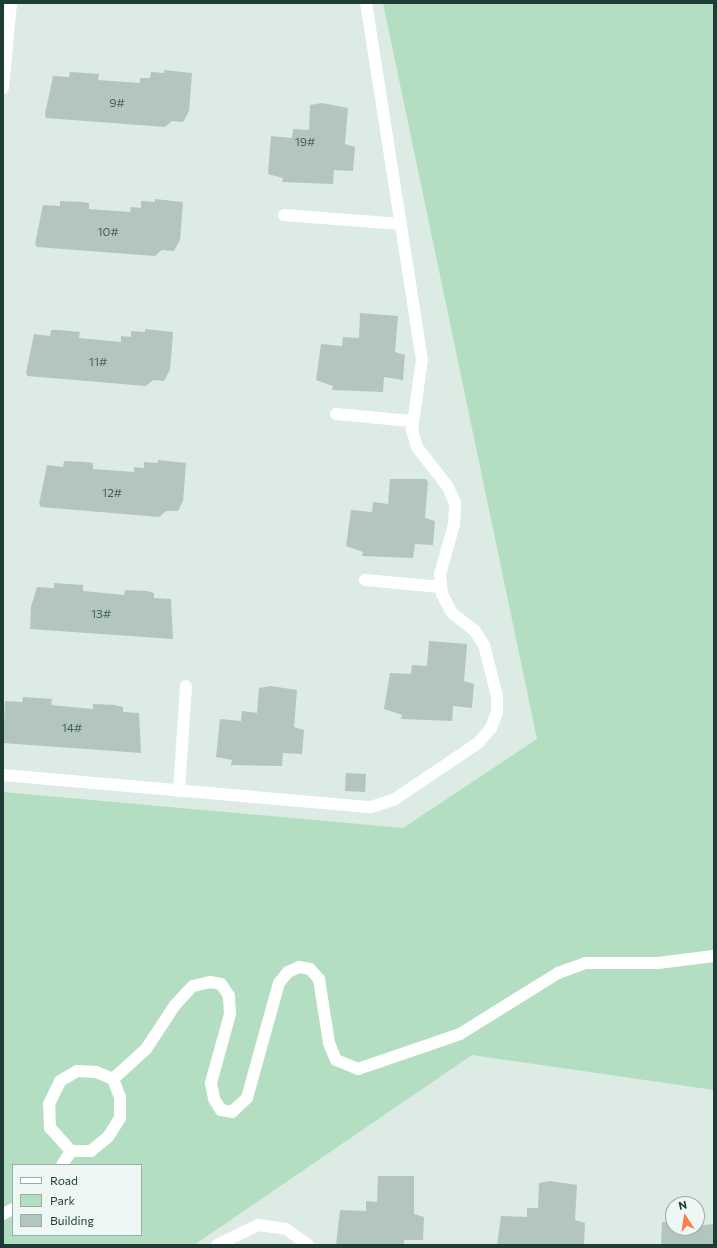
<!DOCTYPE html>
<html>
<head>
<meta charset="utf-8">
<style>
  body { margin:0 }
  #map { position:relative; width:717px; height:1248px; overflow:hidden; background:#ddebe5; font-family:Commissioner,sans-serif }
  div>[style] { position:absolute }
  .green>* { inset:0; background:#b4dec1 }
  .building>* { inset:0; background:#b3c6be }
  .minor>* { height:12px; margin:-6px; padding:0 6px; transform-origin:6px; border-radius:6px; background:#fff }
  span { translate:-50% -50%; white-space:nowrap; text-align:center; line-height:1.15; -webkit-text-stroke:3.5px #eef7f3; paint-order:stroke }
  .number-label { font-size:12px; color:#435e57 }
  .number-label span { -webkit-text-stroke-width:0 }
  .frame { position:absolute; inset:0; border:4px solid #1e3b35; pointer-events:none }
  .legend { position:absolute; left:12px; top:1164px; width:130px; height:72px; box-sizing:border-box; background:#eef7f3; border:1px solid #9baca7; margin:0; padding:5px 7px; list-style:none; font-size:12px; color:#1e3b35 }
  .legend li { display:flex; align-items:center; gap:8px; height:20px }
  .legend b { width:20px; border:1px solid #9baca7 }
  .north { position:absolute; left:665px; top:1196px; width:40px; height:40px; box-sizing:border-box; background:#eef7f3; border:1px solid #9baca7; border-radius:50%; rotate:348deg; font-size:11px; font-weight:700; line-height:16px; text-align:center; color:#1e3b35 }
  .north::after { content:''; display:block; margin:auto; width:14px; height:18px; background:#fd7e49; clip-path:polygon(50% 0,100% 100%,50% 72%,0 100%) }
</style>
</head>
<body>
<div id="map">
  <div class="green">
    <i style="clip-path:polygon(evenodd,383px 3px,714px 3px,714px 1090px,472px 1055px,194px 1245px,3px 1245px,3px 792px,403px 828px,537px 739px,383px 3px,13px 1165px,141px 1165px,141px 1235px,13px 1235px,13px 1165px)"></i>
  </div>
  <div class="building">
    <i style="clip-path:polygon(164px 70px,192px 73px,189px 111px,183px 122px,172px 121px,165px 127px,46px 118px,45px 114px,53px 76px,69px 77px,70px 72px,87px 73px,99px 74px,98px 80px,140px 83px,140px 78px,150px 78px,151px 72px,164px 73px)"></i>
    <i style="clip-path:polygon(322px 103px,348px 108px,345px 144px,355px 147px,353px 171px,334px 170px,333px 184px,282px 182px,283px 178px,268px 174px,271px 136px,292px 138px,293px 129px,309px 130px,310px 105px)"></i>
    <i style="clip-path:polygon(155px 199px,183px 202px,180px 240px,174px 251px,162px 250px,155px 256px,37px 247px,35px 244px,43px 205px,60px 206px,60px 201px,82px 202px,89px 203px,89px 209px,130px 212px,131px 207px,141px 208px,141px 201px,155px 202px)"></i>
    <i style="clip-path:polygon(360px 313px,398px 316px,395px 352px,405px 355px,403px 380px,384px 377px,383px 392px,332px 390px,333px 386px,316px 380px,321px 344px,342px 346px,343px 337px,359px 338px)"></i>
    <i style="clip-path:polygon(145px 329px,173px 332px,170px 370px,164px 381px,153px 380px,146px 386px,27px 376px,26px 373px,34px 334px,50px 336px,51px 330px,59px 330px,80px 332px,79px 338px,121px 342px,121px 336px,131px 337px,131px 331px,145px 332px)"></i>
    <i style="clip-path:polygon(158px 460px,186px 463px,183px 501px,178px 511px,166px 511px,159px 517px,41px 507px,39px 504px,47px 465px,63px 467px,64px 461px,85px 462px,93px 463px,93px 469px,134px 472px,134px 467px,144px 468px,144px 462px,158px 463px)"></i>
    <i style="clip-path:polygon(390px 479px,426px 479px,428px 482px,425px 518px,435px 521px,433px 545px,415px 544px,413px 558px,362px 556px,363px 552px,346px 546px,351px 510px,372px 512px,373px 502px,388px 504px)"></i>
    <i style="clip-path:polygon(54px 583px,83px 585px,83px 591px,124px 595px,125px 590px,147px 591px,154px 593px,154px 598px,171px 599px,173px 639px,30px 629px,31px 607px,37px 587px,54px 588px)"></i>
    <i style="clip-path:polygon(429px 641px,467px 644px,464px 681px,474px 684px,472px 708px,453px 706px,452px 721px,401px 719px,402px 715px,384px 709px,390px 673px,411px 674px,412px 665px,427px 666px)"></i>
    <i style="clip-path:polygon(271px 686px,297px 690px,294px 727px,304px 730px,302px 754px,283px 753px,282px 766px,231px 765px,232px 760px,216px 757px,220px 719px,241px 721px,242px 711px,257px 713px,259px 688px)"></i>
    <i style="clip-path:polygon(23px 697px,52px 699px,51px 705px,93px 709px,93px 704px,115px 705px,123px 707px,123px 712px,139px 713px,141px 753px,3px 743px,5px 701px,22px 702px)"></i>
    <i style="clip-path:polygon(346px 773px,366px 774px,365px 792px,345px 791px)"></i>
    <i style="clip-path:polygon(378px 1176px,414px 1176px,414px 1214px,424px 1217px,423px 1240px,404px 1240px,404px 1245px,336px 1245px,340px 1210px,366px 1211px,366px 1201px,377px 1202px)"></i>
    <i style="clip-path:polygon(550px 1181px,577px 1185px,575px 1220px,585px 1223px,584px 1245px,497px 1245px,501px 1216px,527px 1217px,527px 1208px,538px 1208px,539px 1183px)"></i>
    <i style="clip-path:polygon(662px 1222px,673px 1223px,673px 1228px,714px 1224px,714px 1245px,661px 1245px)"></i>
  </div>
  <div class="minor">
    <i style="left:3px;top:88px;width:85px;rotate:-84.6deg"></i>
    <i style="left:284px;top:215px;width:117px;rotate:4.4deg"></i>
    <i style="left:336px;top:414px;width:75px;rotate:5.3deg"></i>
    <i style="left:365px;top:580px;width:76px;rotate:5.3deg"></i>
    <i style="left:3px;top:775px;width:369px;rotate:5deg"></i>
    <i style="left:371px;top:807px;width:25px;rotate:-18deg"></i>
    <i style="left:395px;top:799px;width:100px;rotate:-34deg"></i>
    <i style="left:478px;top:743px;width:20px;rotate:-49deg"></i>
    <i style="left:491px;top:728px;width:17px;rotate:-69deg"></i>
    <i style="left:497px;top:712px;width:16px;rotate:-90deg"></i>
    <i style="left:497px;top:696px;width:53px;rotate:-104.3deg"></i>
    <i style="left:484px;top:645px;width:17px;rotate:-123deg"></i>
    <i style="left:475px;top:631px;width:29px;rotate:-142deg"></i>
    <i style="left:452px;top:613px;width:21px;rotate:-118deg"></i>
    <i style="left:442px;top:594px;width:20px;rotate:-96deg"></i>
    <i style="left:440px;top:574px;width:51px;rotate:-74.1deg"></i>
    <i style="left:454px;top:525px;width:22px;rotate:-87deg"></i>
    <i style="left:455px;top:503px;width:17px;rotate:-114deg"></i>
    <i style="left:448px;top:487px;width:51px;rotate:-127.8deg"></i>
    <i style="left:417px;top:447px;width:18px;rotate:-106deg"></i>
    <i style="left:412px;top:430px;width:71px;rotate:-81.9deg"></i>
    <i style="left:422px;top:360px;width:361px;rotate:-98.9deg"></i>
    <i style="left:179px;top:791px;width:105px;rotate:-86.2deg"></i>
    <i style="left:77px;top:1071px;width:19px;rotate:3deg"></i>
    <i style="left:96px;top:1072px;width:18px;rotate:22deg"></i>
    <i style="left:113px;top:1079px;width:19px;rotate:69deg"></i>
    <i style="left:120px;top:1097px;width:21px;rotate:90deg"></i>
    <i style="left:120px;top:1118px;width:22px;rotate:122deg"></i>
    <i style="left:108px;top:1137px;width:22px;rotate:141deg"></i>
    <i style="left:91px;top:1151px;width:20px;rotate:180deg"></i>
    <i style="left:71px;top:1151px;width:31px;rotate:-132deg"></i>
    <i style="left:50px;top:1128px;width:24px;rotate:-92deg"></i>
    <i style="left:49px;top:1104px;width:25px;rotate:-64deg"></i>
    <i style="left:60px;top:1081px;width:20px;rotate:-30deg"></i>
    <i style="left:113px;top:1079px;width:45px;rotate:-42.3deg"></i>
    <i style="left:146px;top:1049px;width:53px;rotate:-56.6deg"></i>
    <i style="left:175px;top:1005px;width:26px;rotate:-47deg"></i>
    <i style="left:193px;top:986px;width:17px;rotate:-13deg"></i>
    <i style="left:210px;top:982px;width:11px;rotate:10deg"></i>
    <i style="left:221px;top:984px;width:14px;rotate:56deg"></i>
    <i style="left:229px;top:996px;width:18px;rotate:87deg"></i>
    <i style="left:230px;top:1014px;width:72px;rotate:105.4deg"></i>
    <i style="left:211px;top:1083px;width:16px;rotate:79deg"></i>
    <i style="left:214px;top:1099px;width:13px;rotate:58deg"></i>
    <i style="left:221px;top:1110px;width:11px;rotate:10deg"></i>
    <i style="left:232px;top:1112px;width:21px;rotate:-43deg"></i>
    <i style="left:247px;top:1098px;width:119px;rotate:-74.5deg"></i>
    <i style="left:279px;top:983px;width:14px;rotate:-51deg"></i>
    <i style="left:288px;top:972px;width:12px;rotate:-24deg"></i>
    <i style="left:299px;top:967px;width:11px;rotate:10deg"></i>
    <i style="left:310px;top:969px;width:13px;rotate:48deg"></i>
    <i style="left:319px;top:979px;width:65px;rotate:81.1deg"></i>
    <i style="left:329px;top:1043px;width:18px;rotate:68deg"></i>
    <i style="left:336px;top:1060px;width:24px;rotate:22deg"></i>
    <i style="left:358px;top:1069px;width:108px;rotate:-18.9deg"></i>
    <i style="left:460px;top:1034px;width:115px;rotate:-31.9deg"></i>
    <i style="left:558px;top:973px;width:29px;rotate:-20deg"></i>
    <i style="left:585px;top:963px;width:73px"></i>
    <i style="left:658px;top:963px;width:56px;rotate:-7.1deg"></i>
    <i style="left:62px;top:1165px;width:17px;rotate:-57deg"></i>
    <i style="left:3px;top:1214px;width:11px;rotate:-27deg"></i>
    <i style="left:217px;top:1245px;width:46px;rotate:-26deg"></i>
    <i style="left:258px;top:1225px;width:28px;rotate:8deg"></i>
    <i style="left:286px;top:1229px;width:27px;rotate:36deg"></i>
  </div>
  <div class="number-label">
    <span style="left:117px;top:103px">9#</span>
    <span style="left:305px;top:142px">19#</span>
    <span style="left:108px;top:232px">10#</span>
    <span style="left:98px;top:362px">11#</span>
    <span style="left:112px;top:493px">12#</span>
    <span style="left:101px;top:614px">13#</span>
    <span style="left:72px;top:728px">14#</span>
  </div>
  <div class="frame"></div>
  <ul class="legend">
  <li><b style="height:5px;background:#fff"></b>Road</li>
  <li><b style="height:11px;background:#b4dec1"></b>Park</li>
  <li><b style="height:11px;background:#b3c6be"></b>Building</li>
  </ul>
  <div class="north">N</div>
</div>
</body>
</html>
